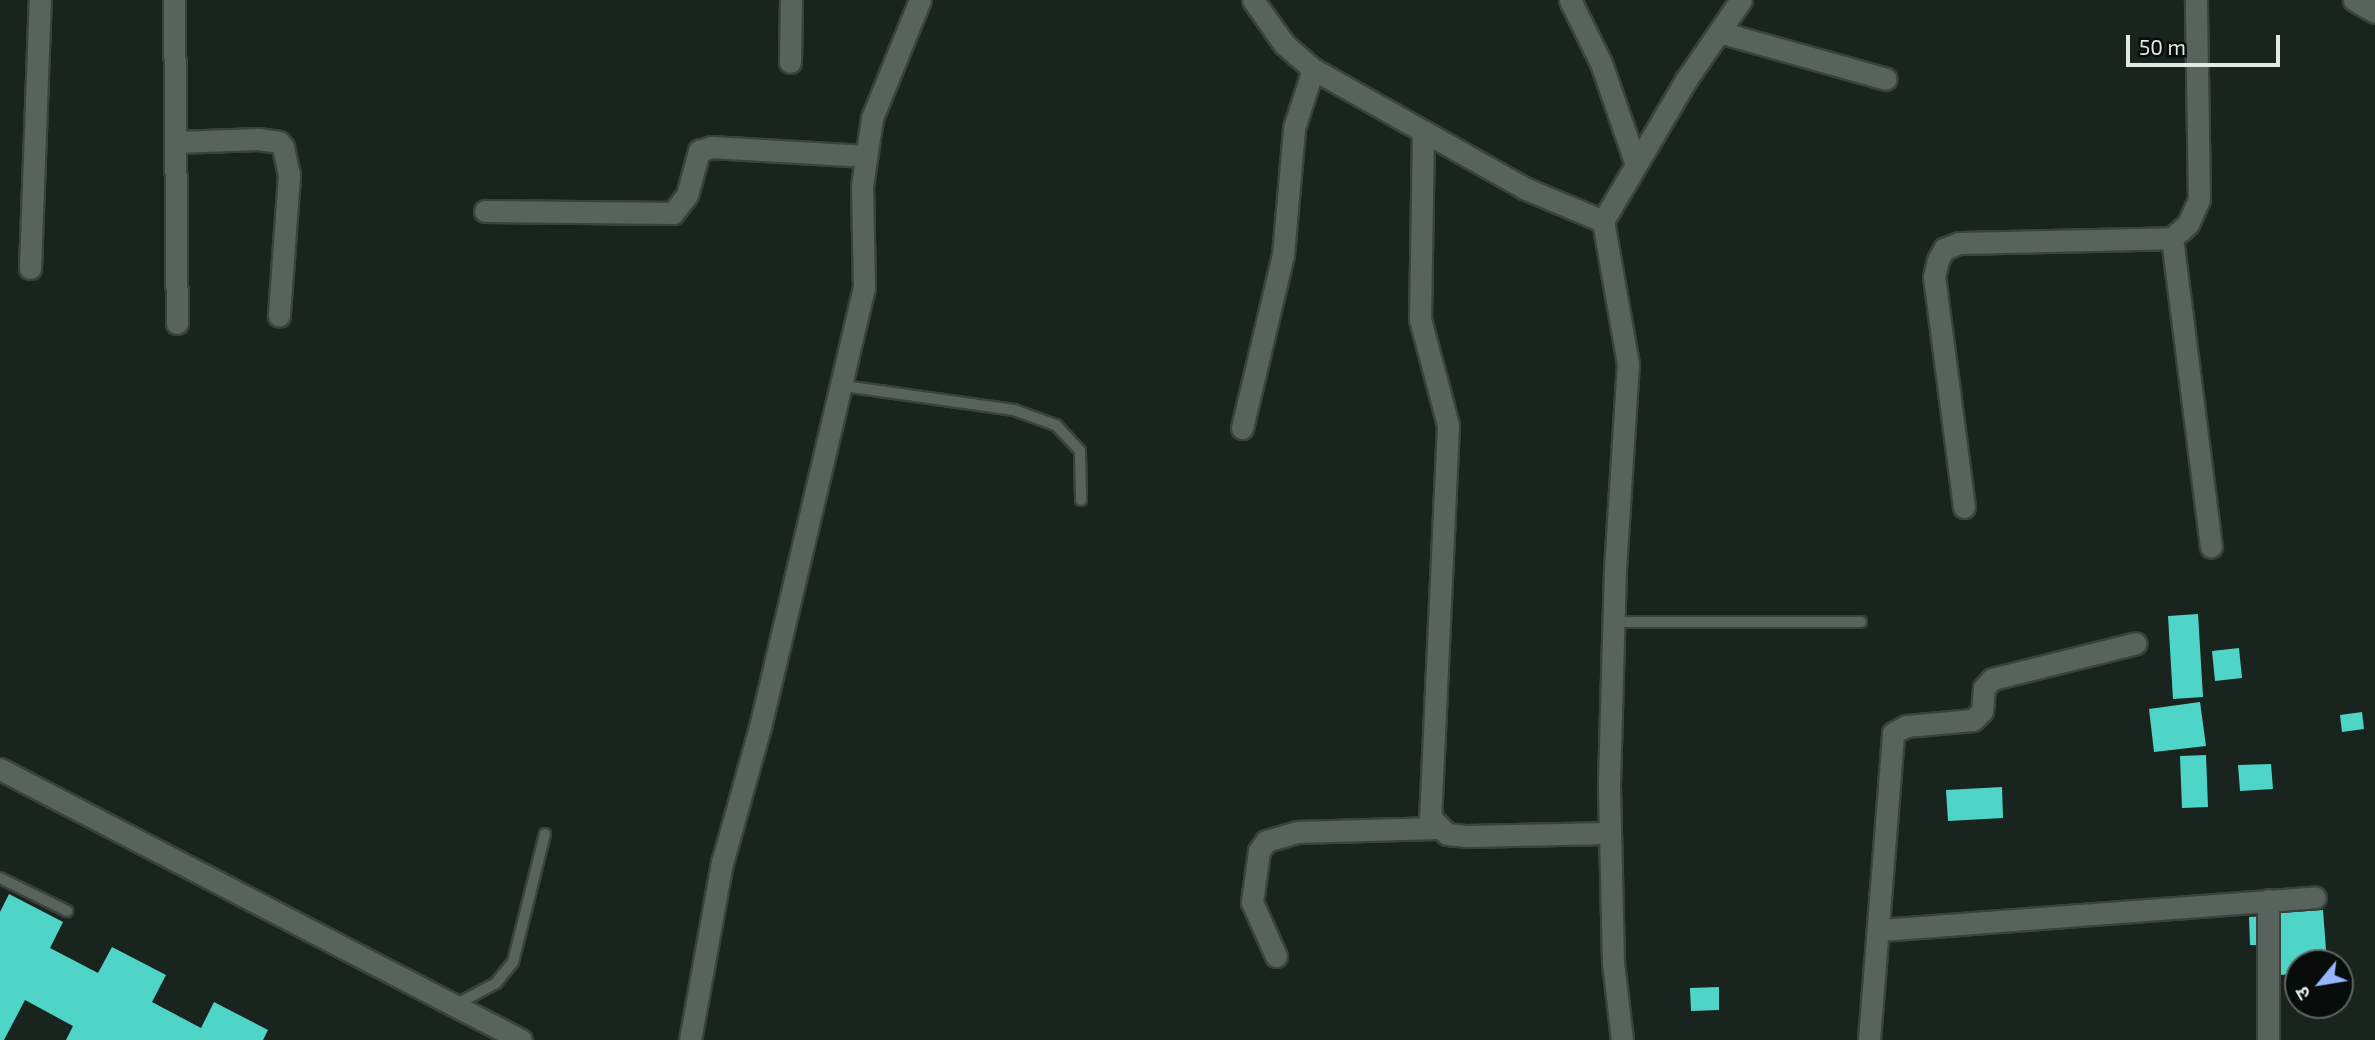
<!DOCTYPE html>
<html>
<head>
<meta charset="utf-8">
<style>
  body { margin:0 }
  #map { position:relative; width:2375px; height:1040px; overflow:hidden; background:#1a241f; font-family:"Exo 2","Noto Sans Devanagari",sans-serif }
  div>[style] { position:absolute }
  .building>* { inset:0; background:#4ed5c8 }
  .roads { filter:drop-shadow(2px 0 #3a423e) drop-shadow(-2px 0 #3a423e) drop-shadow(0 2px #3a423e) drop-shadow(0 -2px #3a423e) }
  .lane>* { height:10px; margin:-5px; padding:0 5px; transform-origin:5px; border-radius:5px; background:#58635e }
  .street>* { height:21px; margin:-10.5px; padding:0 10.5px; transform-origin:10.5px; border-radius:10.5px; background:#58635e }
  span { translate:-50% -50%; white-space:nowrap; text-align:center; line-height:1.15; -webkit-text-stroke:7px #080c0a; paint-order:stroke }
  .north { position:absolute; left:2284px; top:949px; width:70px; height:70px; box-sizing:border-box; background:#080c0a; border:2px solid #5f6462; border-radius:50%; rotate:240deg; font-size:19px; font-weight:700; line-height:28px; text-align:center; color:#e1e8e5 }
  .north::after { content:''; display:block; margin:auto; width:24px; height:32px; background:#97b6fd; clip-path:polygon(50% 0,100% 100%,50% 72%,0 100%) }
  .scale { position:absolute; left:2126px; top:35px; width:154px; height:32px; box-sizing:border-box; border:4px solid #e1e8e5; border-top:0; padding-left:9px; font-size:21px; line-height:24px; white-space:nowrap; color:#e1e8e5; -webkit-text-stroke:5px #080c0a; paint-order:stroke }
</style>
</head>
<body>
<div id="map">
  <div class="building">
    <i style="clip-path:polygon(2198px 614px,2203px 697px,2173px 699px,2168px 616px)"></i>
    <i style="clip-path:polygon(2239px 648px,2242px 678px,2215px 681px,2212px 651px)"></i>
    <i style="clip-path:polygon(2200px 702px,2206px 746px,2154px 752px,2149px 709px)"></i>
    <i style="clip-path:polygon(2362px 712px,2364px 729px,2342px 732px,2340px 715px)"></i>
    <i style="clip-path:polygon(2206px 755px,2208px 807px,2182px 808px,2180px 756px)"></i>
    <i style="clip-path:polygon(2271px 764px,2273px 789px,2240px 791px,2238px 765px)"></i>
    <i style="clip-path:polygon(2002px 787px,2003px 818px,1948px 821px,1946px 790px)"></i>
    <i style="clip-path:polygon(9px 894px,63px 922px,50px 948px,98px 973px,112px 947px,166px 975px,152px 1002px,201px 1028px,214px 1002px,268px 1030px,263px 1040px,66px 1040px,73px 1026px,25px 1000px,4px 1040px,0 1040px,0 912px)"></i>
    <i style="clip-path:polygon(2323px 910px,2327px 963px,2298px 963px,2298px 974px,2279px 975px,2275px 913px)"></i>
    <i style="clip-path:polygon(2264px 916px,2264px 945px,2250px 945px,2249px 917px)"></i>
    <i style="clip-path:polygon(1719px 987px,1719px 1010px,1691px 1011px,1690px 988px)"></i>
  </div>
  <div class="roads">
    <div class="lane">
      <i style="left:844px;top:386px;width:172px;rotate:8deg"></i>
      <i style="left:1014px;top:410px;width:45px;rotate:19.7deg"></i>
      <i style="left:1056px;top:425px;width:35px;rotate:47deg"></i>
      <i style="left:1080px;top:451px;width:49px;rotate:88.8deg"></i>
      <i style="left:1614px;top:622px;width:247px"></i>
      <i style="left:0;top:878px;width:75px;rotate:26.2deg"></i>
      <i style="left:455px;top:1005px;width:47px;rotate:-28.2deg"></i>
      <i style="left:496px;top:983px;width:27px;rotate:-51deg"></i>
      <i style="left:513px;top:962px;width:132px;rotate:-76deg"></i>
    </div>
    <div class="street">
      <i style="left:174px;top:0;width:323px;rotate:89.5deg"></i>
      <i style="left:1253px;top:0;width:54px;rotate:54.8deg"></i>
      <i style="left:1284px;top:44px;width:38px;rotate:41deg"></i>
      <i style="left:1313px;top:69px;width:242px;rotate:29.4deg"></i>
      <i style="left:1524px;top:188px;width:86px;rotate:22.7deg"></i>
      <i style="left:1570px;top:0;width:70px;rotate:63.8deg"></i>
      <i style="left:1601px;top:63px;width:105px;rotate:71deg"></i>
      <i style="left:2354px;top:0;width:24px;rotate:30deg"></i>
      <i style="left:1719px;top:32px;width:173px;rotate:15.7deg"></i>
      <i style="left:790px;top:62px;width:62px;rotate:-89.1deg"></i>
      <i style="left:1423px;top:131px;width:188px;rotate:90.9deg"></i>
      <i style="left:1420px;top:319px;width:110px;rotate:75.2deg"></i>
      <i style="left:1448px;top:425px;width:392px;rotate:92.6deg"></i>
      <i style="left:1430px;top:817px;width:24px;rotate:45deg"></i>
      <i style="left:1447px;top:834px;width:18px;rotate:6deg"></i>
      <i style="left:1465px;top:836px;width:145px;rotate:-1.2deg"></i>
      <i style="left:177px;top:142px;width:81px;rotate:-2.1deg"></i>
      <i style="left:258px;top:139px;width:21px;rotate:8deg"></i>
      <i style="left:279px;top:142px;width:6px;rotate:51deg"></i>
      <i style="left:283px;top:147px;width:29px;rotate:78deg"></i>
      <i style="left:289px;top:175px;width:141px;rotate:94.1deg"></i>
      <i style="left:485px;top:211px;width:188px;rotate:0.6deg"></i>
      <i style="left:673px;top:213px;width:23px;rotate:-52deg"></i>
      <i style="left:687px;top:195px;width:46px;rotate:-74.7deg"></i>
      <i style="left:699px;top:151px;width:13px;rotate:-18deg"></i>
      <i style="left:711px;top:147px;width:155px;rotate:3.3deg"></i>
      <i style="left:2172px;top:238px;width:311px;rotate:82.8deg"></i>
      <i style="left:30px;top:268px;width:268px;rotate:-87.9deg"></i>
      <i style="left:1242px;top:428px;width:178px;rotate:-76.7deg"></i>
      <i style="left:1283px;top:255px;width:127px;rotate:-85deg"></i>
      <i style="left:1294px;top:128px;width:62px;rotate:-72.1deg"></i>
      <i style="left:1964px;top:507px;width:232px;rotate:-97.4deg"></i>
      <i style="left:1934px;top:277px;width:17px;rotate:-77deg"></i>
      <i style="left:1938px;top:260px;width:13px;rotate:-61deg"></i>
      <i style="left:1944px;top:249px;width:16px;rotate:-22deg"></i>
      <i style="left:1959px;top:243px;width:213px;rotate:-1.3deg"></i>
      <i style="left:2172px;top:238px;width:21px;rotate:-41deg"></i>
      <i style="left:2188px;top:224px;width:27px;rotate:-66deg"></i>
      <i style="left:2199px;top:199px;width:199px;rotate:-90.9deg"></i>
      <i style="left:0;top:769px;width:587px;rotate:27.48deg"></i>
      <i style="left:2268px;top:900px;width:140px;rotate:90deg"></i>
      <i style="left:1881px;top:930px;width:435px;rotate:-4.3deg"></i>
      <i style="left:1276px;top:956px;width:59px;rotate:-114deg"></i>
      <i style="left:1252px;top:902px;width:51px;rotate:-82.2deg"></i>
      <i style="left:1259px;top:851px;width:12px;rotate:-55deg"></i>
      <i style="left:1266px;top:841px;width:32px;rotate:-16deg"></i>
      <i style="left:1297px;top:832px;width:139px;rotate:-1.6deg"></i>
      <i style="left:690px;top:1040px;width:180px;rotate:-79.8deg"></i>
      <i style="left:722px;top:863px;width:145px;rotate:-74.4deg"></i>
      <i style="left:761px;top:723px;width:447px;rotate:-76.7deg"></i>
      <i style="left:864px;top:288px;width:102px;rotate:-91.1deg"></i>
      <i style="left:862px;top:186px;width:69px;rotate:-81.6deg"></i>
      <i style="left:872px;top:118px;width:127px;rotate:-67.9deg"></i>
      <i style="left:1622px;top:1040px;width:79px;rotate:-96.6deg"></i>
      <i style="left:1613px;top:962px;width:179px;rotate:-91.3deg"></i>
      <i style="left:1609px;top:783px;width:214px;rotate:-88.4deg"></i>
      <i style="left:1615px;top:569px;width:205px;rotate:-86.4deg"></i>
      <i style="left:1628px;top:364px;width:145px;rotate:-99.9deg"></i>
      <i style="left:1603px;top:221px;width:164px;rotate:-59.5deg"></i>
      <i style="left:1686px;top:80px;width:97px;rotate:-55.5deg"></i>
      <i style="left:1869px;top:1040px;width:308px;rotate:-85.5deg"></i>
      <i style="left:1893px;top:733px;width:15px;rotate:-28deg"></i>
      <i style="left:1906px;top:726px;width:67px;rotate:-5.1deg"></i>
      <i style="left:1973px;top:720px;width:13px;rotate:-45deg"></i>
      <i style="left:1982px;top:711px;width:23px;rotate:-85deg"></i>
      <i style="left:1984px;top:688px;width:12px;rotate:-48deg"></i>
      <i style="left:1992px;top:679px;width:148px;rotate:-14deg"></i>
    </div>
  </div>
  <div class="north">उ</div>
  <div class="scale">50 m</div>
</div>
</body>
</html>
